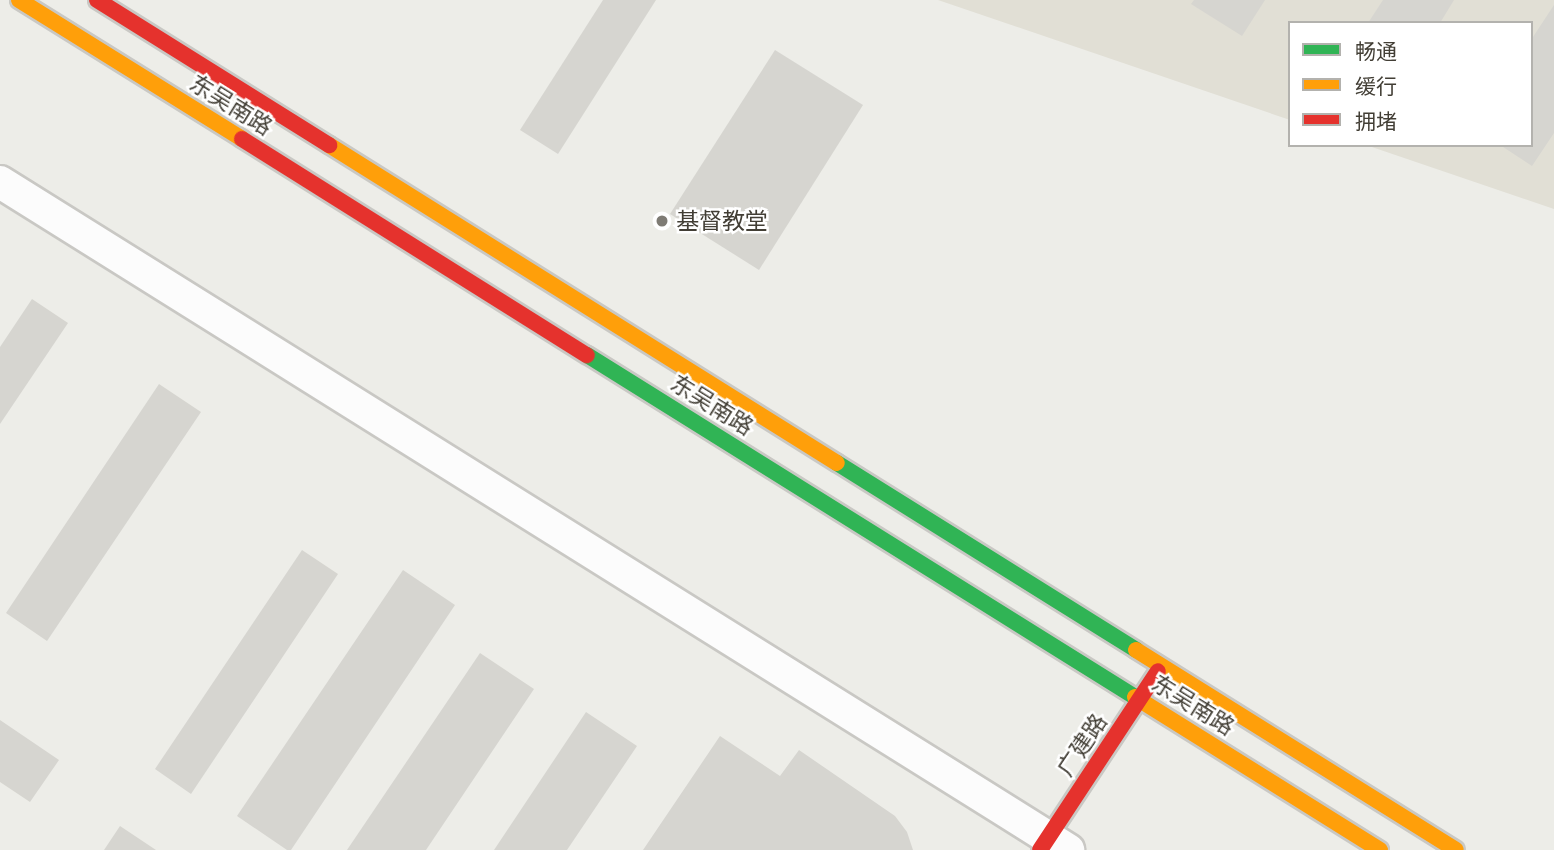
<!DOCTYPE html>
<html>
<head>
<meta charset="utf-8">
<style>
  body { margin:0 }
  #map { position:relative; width:1554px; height:850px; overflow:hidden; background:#edede8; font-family:"Fira Sans Condensed","Noto Sans SC",sans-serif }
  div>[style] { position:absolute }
  .residential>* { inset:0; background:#e1dfd5 }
  .building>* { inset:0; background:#d6d5d0 }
  .roads { filter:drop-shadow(2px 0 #c9c8c4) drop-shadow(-2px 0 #c9c8c4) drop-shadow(0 2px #c9c8c4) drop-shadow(0 -2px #c9c8c4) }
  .street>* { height:32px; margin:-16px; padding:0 16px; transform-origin:16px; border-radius:16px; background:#fcfcfc }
  .fast>* { height:16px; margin:-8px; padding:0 8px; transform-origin:8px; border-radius:8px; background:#30b455 }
  .slow>* { height:16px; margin:-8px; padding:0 8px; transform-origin:8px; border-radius:8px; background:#ff9f0a }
  .jam>* { height:16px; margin:-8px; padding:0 8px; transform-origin:8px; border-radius:8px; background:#e5322d }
  .dots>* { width:19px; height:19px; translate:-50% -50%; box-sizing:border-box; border:4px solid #fff; border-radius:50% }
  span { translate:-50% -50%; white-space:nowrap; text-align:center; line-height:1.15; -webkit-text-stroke:5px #fff; paint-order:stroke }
  .street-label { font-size:23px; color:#423e35 }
  .poi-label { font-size:23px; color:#423e35 }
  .left { translate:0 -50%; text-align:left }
  .legend { position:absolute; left:1288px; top:21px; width:245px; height:126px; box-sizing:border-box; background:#fff; border:2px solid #b3b2ae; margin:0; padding:9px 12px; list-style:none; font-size:21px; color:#423e35 }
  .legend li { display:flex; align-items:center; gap:14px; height:35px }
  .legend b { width:35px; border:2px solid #b3b2ae }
</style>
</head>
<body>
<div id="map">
  <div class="residential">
    <i style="clip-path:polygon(938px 0,1554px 0,1554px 209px,1366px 145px,1531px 145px,1531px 23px,1290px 23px,1290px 120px)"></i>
  </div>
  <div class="building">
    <i style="clip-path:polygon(603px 0,656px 0,558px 154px,520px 130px)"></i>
    <i style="clip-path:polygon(1194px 0,1265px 0,1242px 36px,1191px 4px)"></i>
    <i style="clip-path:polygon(1383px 0,1454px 0,1440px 23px,1368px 23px)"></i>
    <i style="clip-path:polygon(1554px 5px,1554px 133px,1532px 166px,1500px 145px,1531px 145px,1531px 40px)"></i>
    <i style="clip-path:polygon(775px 50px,863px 105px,759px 270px,670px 214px)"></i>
    <i style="clip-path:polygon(32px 299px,68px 323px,0 424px,0 347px)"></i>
    <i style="clip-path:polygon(159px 384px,201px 412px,47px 641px,6px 613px)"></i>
    <i style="clip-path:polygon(302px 550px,338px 574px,191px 794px,155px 769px)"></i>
    <i style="clip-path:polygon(403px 570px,455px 605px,291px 850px,287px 850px,237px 816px)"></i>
    <i style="clip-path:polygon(480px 653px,534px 689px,426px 850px,347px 850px)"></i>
    <i style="clip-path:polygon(586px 712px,637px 746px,567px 850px,494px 850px)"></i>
    <i style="clip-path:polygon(0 720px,59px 760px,30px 802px,0 782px)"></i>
    <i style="clip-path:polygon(720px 736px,780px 776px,799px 750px,895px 816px,907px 832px,913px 850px,643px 850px)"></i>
    <i style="clip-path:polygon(120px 826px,156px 850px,104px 850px)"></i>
  </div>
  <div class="roads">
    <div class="street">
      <i style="left:0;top:182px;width:1260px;rotate:32.02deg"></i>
    </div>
    <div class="fast">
      <i style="left:587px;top:355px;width:646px;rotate:31.97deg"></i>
      <i style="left:837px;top:463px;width:353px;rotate:32deg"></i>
    </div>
    <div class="slow">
      <i style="left:19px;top:0;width:263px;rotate:31.9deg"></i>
      <i style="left:329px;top:145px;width:599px;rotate:32.05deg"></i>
      <i style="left:1136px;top:650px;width:377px;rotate:32deg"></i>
      <i style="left:1135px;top:697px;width:289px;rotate:32deg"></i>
    </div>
    <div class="jam">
      <i style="left:97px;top:0;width:274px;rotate:32deg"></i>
      <i style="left:242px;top:139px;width:407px;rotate:32.1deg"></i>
      <i style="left:1040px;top:850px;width:214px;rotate:-56.6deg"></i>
    </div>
  </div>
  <div class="dots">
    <i style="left:662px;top:221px;background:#7e7b74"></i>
  </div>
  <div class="street-label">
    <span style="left:231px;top:105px;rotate:32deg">东吴南路</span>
    <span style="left:712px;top:405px;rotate:32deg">东吴南路</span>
    <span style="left:1193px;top:705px;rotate:32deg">东吴南路</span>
    <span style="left:1082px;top:745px;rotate:-56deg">广建路</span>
  </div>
  <div class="poi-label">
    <span class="left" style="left:676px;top:221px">基督教堂</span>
  </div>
  <ul class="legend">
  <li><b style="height:9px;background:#30b455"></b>畅通</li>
  <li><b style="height:9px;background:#ff9f0a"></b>缓行</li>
  <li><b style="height:9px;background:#e5322d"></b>拥堵</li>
  </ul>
</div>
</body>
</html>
